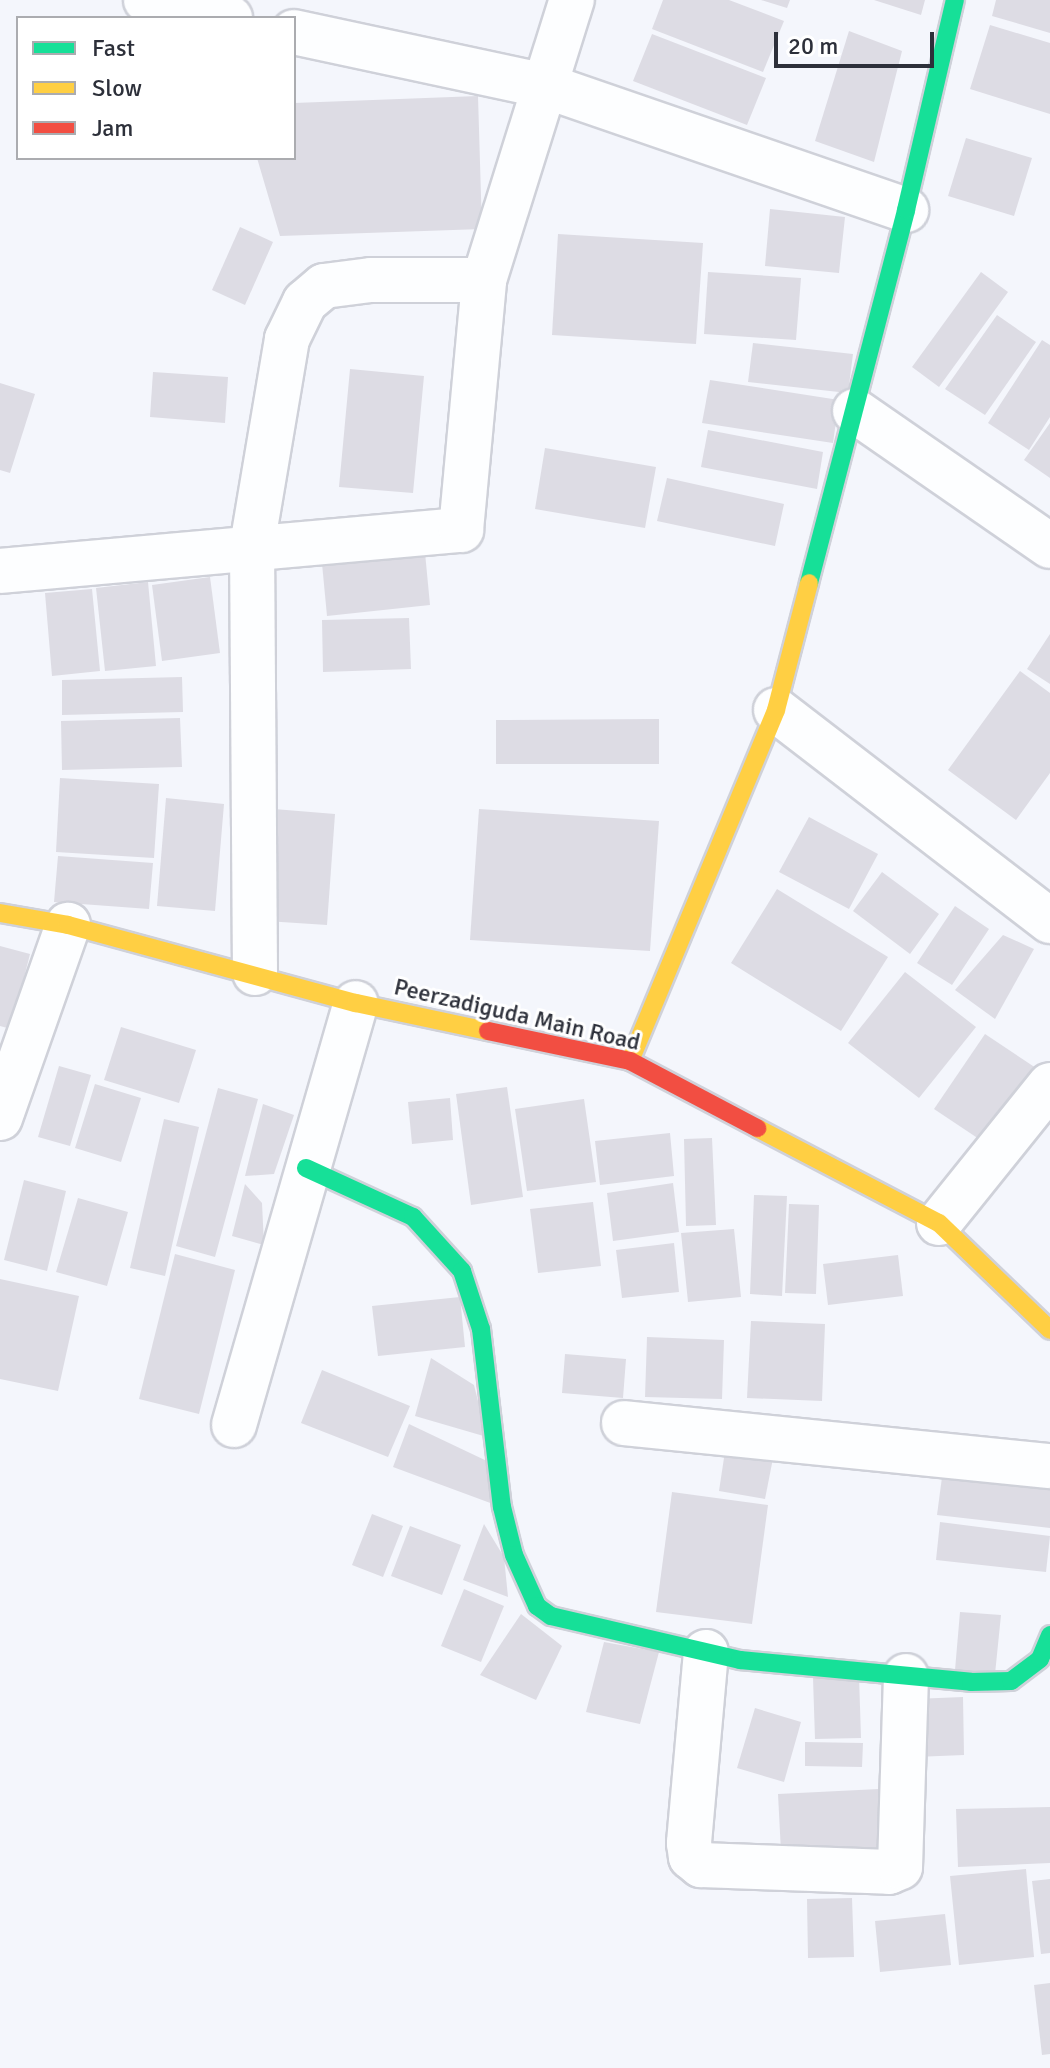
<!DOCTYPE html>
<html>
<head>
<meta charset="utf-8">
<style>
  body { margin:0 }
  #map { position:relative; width:1050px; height:2068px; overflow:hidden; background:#f4f6fc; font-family:Signika,sans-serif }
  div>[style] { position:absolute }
  .building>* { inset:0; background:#dddce4 }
  .roads { filter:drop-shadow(2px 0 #cfd1d9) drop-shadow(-2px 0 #cfd1d9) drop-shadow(0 2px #cfd1d9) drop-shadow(0 -2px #cfd1d9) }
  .street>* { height:44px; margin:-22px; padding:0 22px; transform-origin:22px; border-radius:22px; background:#fdfeff }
  .fast>* { height:18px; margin:-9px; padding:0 9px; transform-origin:9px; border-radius:9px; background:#16e098 }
  .slow>* { height:18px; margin:-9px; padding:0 9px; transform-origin:9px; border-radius:9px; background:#ffcf43 }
  .jam>* { height:18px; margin:-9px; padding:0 9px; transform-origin:9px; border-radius:9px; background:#f24e42 }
  span { translate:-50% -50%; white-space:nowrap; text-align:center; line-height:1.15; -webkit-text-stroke:6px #fff; paint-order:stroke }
  .street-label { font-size:24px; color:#2d303a }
  .legend { position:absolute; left:16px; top:16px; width:280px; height:144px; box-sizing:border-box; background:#fff; border:2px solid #abacb0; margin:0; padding:10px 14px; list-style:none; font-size:24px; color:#2d303a }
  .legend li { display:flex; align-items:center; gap:16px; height:40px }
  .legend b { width:40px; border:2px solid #abacb0 }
  .scale { position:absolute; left:774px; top:32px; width:160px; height:36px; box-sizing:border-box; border:4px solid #2d303a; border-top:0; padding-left:10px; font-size:24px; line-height:28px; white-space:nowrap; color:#2d303a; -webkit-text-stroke:6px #fff; paint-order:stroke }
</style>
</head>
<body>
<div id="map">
  <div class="building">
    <i style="clip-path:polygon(663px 0,729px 0,784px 21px,763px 72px,652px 29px)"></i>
    <i style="clip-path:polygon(761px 0,790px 0,787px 8px)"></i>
    <i style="clip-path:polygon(874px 0,925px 0,921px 15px)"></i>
    <i style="clip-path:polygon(996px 0,1050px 0,1050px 33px,992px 16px)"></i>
    <i style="clip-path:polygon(990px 25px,1050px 43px,1050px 114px,970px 89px)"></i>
    <i style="clip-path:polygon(849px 31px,902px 51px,874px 162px,815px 141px)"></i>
    <i style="clip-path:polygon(652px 34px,766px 78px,747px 125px,633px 81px)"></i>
    <i style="clip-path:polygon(478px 96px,482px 229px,280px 236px,257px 158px,294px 158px,294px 103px)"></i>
    <i style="clip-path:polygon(966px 138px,1032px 158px,1014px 216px,948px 196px)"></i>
    <i style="clip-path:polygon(770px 209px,845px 217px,839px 273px,765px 266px)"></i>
    <i style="clip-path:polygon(240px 227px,273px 242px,245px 305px,212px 290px)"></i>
    <i style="clip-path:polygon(558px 234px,703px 243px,696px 344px,552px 335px)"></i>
    <i style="clip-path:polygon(708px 272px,801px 278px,796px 340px,704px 334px)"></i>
    <i style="clip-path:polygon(981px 272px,1008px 292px,939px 387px,912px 367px)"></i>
    <i style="clip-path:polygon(997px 315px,1036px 342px,985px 415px,945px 389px)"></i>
    <i style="clip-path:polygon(1042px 340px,1050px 345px,1050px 417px,1029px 450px,988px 423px)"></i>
    <i style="clip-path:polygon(753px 343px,853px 354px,848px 393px,748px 382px)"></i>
    <i style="clip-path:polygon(350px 369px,424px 376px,413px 493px,339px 487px)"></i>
    <i style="clip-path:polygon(153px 372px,228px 377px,225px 423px,150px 417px)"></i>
    <i style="clip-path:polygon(710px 380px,839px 400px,833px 443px,702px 423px)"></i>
    <i style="clip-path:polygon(0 383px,35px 394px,10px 473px,0 470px)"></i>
    <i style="clip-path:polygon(1050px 423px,1050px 478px,1024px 460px)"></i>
    <i style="clip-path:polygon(708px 430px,823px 452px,817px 489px,701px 467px)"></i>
    <i style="clip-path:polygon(545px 448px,656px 467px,645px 528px,535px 509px)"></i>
    <i style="clip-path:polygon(667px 478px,784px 504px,775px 546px,657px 521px)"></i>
    <i style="clip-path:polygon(424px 542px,430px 605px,327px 616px,321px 553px)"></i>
    <i style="clip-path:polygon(210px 577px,220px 653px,162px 661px,152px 585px)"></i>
    <i style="clip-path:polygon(148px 582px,156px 666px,105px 671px,96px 588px)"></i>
    <i style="clip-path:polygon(92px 589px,100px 671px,52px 676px,45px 593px)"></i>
    <i style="clip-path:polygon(409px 618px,411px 669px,323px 672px,322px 620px)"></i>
    <i style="clip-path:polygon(1050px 634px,1050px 684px,1027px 669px)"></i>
    <i style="clip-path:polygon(1020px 671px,1050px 693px,1050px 773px,1016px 820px,948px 770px)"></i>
    <i style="clip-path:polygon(182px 677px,183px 712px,62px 715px,62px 680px)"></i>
    <i style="clip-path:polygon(180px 718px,182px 767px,62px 770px,61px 721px)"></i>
    <i style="clip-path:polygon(659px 719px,659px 764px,496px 764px,496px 720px)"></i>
    <i style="clip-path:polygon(60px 778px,159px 784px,154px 858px,56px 852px)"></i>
    <i style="clip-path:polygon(166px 798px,224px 804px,215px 911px,157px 906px)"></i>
    <i style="clip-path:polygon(274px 809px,335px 814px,327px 925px,266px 921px)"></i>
    <i style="clip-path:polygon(479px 809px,659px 821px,650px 951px,470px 940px)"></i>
    <i style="clip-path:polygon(809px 817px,878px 854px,849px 909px,779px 872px)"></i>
    <i style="clip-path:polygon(58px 856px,153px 863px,149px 909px,54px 902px)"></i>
    <i style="clip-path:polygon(882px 872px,939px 914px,910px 954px,853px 911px)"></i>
    <i style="clip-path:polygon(777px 889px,888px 957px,841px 1031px,731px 963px)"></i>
    <i style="clip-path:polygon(955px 906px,989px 929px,952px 985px,917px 963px)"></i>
    <i style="clip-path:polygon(1003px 935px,1034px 949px,995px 1019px,955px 990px)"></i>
    <i style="clip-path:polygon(0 946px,30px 954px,11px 1029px,0 1026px)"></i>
    <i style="clip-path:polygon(905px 972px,976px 1027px,919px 1098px,848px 1043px)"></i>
    <i style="clip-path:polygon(121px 1027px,196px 1050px,179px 1103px,104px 1080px)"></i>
    <i style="clip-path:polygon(985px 1034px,1039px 1070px,988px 1145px,934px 1109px)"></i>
    <i style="clip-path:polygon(59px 1066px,91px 1075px,70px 1146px,38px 1137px)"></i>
    <i style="clip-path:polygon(95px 1084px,141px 1098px,121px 1162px,75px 1148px)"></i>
    <i style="clip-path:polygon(507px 1087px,523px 1197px,471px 1205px,456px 1094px)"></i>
    <i style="clip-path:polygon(218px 1088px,258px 1099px,215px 1257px,176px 1246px)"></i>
    <i style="clip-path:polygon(450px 1098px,453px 1140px,412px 1144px,408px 1102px)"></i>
    <i style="clip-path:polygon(584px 1099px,596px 1182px,527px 1191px,515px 1109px)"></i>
    <i style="clip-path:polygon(263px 1104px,294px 1115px,274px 1174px,245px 1176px)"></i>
    <i style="clip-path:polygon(164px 1119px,199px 1127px,165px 1276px,130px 1268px)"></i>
    <i style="clip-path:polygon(670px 1133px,674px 1176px,600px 1185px,595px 1141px)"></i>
    <i style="clip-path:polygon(712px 1138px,716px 1225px,686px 1226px,684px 1139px)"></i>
    <i style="clip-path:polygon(24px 1180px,66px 1191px,47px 1271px,4px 1260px)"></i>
    <i style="clip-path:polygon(673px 1183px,679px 1232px,613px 1241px,607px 1193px)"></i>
    <i style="clip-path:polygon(245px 1184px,262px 1203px,264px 1245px,232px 1236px)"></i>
    <i style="clip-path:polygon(754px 1195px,787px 1196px,782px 1296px,750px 1294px)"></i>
    <i style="clip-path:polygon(78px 1198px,128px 1212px,107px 1286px,56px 1272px)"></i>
    <i style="clip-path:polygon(593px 1202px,601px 1266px,538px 1273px,530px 1209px)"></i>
    <i style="clip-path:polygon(789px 1204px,819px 1205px,816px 1294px,785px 1293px)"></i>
    <i style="clip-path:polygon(734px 1229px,741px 1297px,688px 1302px,681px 1233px)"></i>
    <i style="clip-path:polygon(674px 1243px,679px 1292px,622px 1298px,616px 1250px)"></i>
    <i style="clip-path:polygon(175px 1254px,235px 1270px,199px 1414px,139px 1399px)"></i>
    <i style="clip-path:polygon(898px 1255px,903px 1296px,828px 1305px,823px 1264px)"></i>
    <i style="clip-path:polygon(0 1279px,79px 1296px,58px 1391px,0 1379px)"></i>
    <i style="clip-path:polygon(460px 1297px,465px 1347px,378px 1356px,372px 1306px)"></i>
    <i style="clip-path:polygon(751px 1321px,825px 1324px,822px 1401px,747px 1398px)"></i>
    <i style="clip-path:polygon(647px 1337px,724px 1340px,722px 1399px,645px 1397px)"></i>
    <i style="clip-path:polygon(565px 1354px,626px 1359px,623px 1398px,562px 1393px)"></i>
    <i style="clip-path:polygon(431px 1358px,474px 1385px,487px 1437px,415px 1416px)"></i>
    <i style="clip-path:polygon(322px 1370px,410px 1406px,388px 1457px,301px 1423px)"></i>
    <i style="clip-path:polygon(409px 1424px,489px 1462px,493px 1504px,393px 1467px)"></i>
    <i style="clip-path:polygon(727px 1438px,776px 1443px,765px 1499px,719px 1491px)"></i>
    <i style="clip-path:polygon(944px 1462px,1050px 1473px,1050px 1528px,937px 1515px)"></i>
    <i style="clip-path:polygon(672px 1492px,768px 1505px,752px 1624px,656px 1612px)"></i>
    <i style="clip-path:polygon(372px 1514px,403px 1526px,383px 1577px,352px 1565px)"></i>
    <i style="clip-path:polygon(940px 1522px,1050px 1536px,1046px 1572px,936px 1560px)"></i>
    <i style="clip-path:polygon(484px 1524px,504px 1557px,508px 1597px,463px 1580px)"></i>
    <i style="clip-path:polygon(410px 1526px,461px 1545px,442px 1595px,391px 1576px)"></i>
    <i style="clip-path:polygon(464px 1589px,504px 1606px,481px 1662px,441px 1646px)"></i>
    <i style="clip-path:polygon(960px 1612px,1001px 1615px,995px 1674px,955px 1670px)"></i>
    <i style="clip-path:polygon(521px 1614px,562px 1646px,536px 1700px,480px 1675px)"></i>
    <i style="clip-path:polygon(604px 1642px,659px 1652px,640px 1724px,586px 1712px)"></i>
    <i style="clip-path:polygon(859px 1676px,861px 1738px,815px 1739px,813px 1678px)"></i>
    <i style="clip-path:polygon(963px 1697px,964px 1755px,915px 1757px,914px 1699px)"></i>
    <i style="clip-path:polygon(755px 1708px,801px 1722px,784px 1782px,737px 1768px)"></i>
    <i style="clip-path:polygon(805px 1742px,863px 1743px,862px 1767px,805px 1766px)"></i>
    <i style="clip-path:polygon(879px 1789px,882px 1847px,781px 1852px,778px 1794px)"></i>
    <i style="clip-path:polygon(1050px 1807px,1050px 1863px,958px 1867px,956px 1809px)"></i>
    <i style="clip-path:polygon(1026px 1869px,1034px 1957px,959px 1965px,950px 1876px)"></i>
    <i style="clip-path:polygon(1050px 1879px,1050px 1953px,1041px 1954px,1032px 1881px)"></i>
    <i style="clip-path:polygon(852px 1898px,854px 1957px,808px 1958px,807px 1899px)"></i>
    <i style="clip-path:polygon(945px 1914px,951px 1965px,880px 1972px,875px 1921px)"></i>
    <i style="clip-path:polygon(1050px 1983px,1050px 2054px,1042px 2055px,1034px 1985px)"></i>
  </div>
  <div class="roads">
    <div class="street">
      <i style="left:146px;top:0;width:86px;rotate:12.1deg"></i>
      <i style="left:294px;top:32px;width:258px;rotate:12.1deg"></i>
      <i style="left:546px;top:86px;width:381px;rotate:19deg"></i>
      <i style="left:855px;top:411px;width:237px;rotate:34.7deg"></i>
      <i style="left:0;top:571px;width:463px;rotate:-5.1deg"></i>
      <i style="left:461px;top:530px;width:251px;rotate:-84.7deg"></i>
      <i style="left:484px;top:280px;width:294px;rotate:-72.6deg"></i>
      <i style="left:776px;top:710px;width:346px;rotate:37.6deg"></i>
      <i style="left:255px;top:973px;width:427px;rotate:-90.4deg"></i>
      <i style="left:252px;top:546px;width:210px;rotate:-80.4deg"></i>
      <i style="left:287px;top:339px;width:41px;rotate:-64.1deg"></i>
      <i style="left:305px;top:302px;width:25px;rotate:-40deg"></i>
      <i style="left:324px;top:286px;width:47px;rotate:-7.3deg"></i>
      <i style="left:371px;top:280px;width:113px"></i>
      <i style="left:0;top:1118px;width:205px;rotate:-70.6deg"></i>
      <i style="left:939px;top:1223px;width:177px;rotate:-51.2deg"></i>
      <i style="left:624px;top:1423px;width:428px;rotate:5.8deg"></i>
      <i style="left:234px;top:1425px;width:439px;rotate:-73.9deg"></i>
      <i style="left:706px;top:1652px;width:192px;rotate:95.1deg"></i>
      <i style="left:689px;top:1843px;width:14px;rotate:82deg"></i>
      <i style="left:691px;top:1857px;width:13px;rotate:39deg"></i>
      <i style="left:701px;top:1865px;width:188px;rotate:2.1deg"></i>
      <i style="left:889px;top:1872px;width:12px;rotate:-24deg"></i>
      <i style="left:900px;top:1867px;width:191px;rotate:-88.2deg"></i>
    </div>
    <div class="fast">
      <i style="left:809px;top:583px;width:385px;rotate:-75.4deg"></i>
      <i style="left:906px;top:210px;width:216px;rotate:-76.9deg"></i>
      <i style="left:306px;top:1168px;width:118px;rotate:24.6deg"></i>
      <i style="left:413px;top:1217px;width:73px;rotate:47.8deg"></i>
      <i style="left:462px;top:1271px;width:61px;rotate:71.9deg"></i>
      <i style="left:481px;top:1329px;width:179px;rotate:83.3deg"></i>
      <i style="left:502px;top:1507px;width:49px;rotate:76deg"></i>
      <i style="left:514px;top:1555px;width:56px;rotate:65.7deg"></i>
      <i style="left:537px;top:1606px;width:17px;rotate:36deg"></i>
      <i style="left:551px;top:1616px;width:194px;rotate:13.1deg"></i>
      <i style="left:740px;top:1660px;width:232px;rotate:5.4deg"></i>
      <i style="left:971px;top:1682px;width:40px;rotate:-1.4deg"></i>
      <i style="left:1011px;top:1681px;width:36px;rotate:-37deg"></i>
      <i style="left:1040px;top:1659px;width:26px;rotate:-67deg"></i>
    </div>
    <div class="slow">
      <i style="left:0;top:913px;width:69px;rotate:10deg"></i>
      <i style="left:68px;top:925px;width:298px;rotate:15.2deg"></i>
      <i style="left:356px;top:1003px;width:135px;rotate:12deg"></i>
      <i style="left:630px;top:1061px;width:380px;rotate:-67.4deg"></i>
      <i style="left:776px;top:710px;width:131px;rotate:-75.4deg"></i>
      <i style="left:757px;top:1128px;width:205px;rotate:27.6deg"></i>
      <i style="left:939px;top:1223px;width:154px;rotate:43.9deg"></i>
    </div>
    <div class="jam">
      <i style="left:488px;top:1031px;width:145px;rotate:11.9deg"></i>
      <i style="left:630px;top:1061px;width:144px;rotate:27.8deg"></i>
    </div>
  </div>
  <div class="street-label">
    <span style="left:517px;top:1015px;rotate:13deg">Peerzadiguda Main Road</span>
  </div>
  <ul class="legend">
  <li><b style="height:10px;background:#16e098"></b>Fast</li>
  <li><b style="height:10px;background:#ffcf43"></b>Slow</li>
  <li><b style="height:10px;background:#f24e42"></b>Jam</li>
  </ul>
  <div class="scale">20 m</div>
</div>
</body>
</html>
